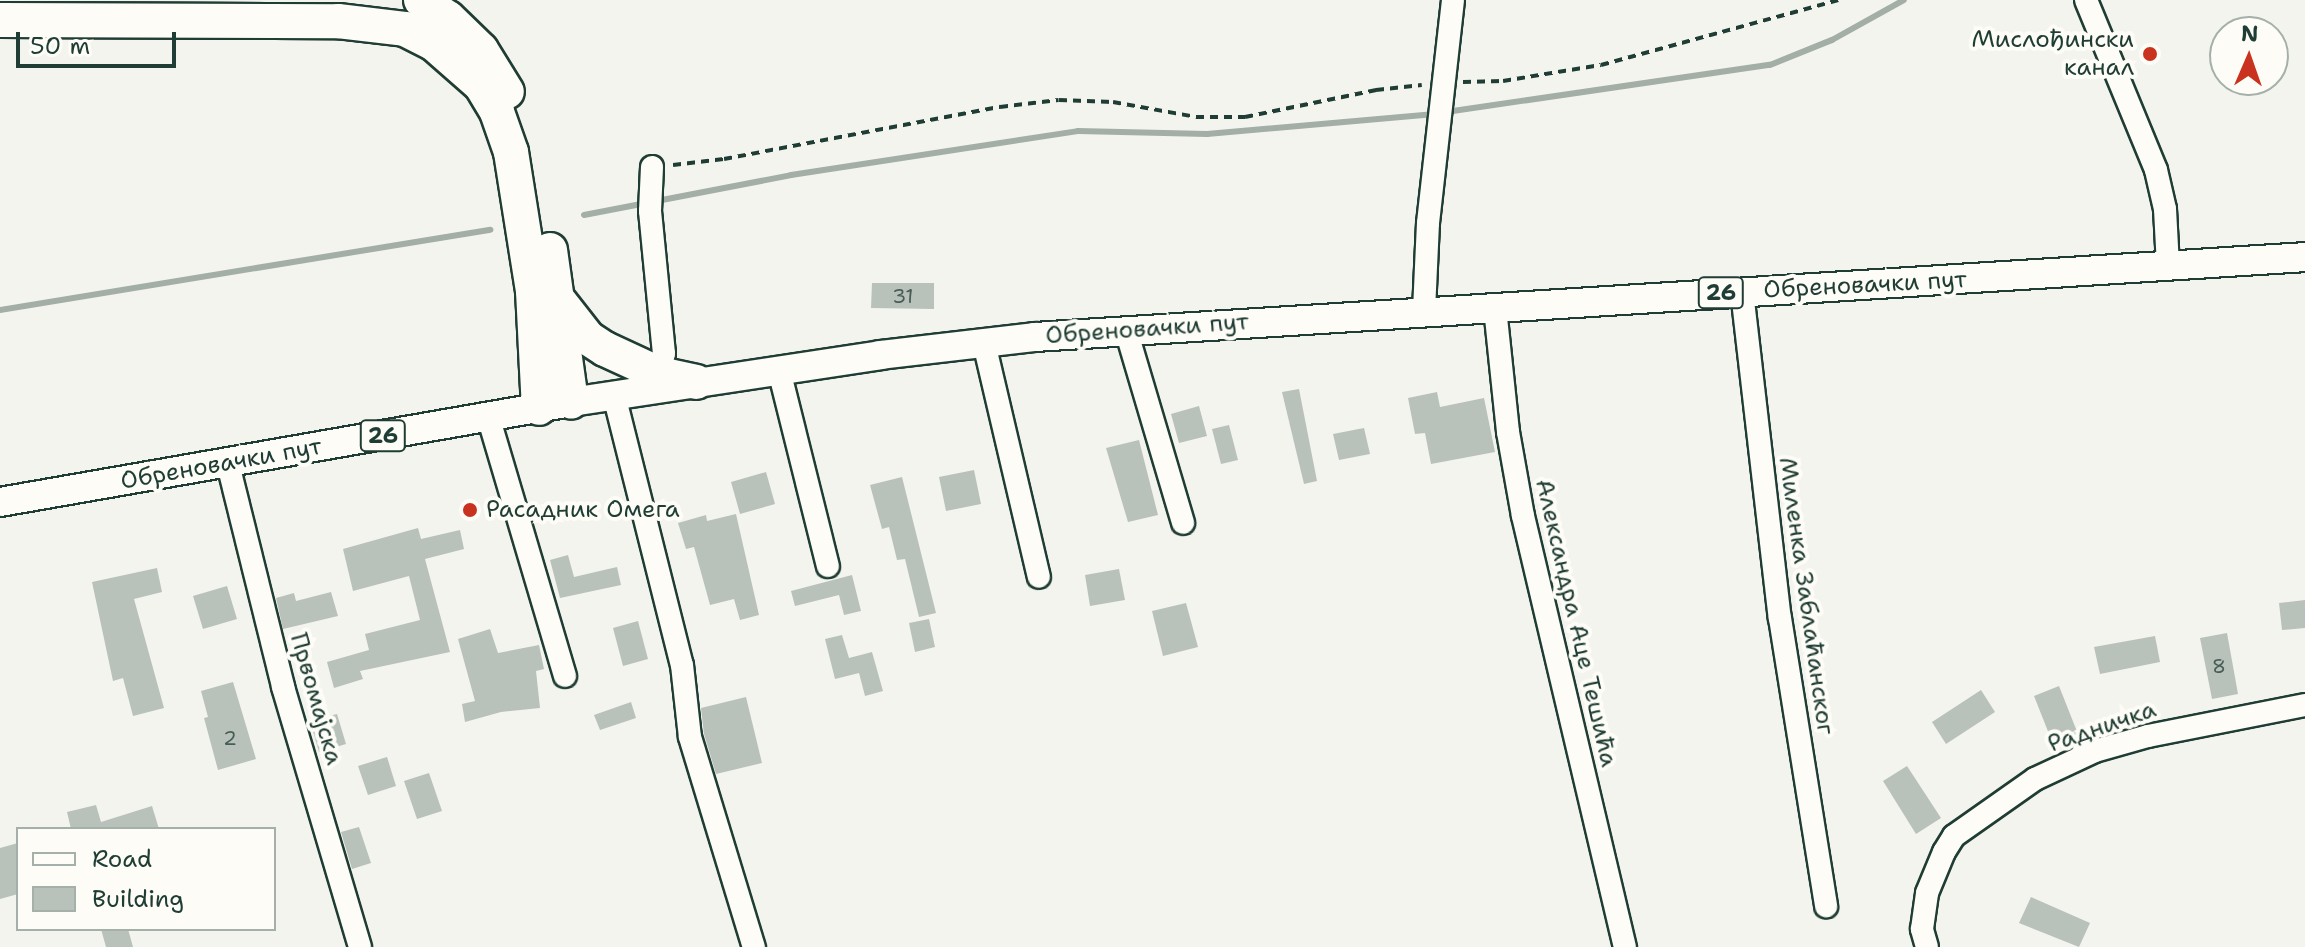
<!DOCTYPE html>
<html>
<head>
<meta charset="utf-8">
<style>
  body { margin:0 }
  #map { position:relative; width:2305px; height:947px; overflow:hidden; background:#f4f4ef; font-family:"Shantell Sans",sans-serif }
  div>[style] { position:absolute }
  .stream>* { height:6px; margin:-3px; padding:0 3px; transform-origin:3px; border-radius:3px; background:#a3aea7 }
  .building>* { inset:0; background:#b9c1bb }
  .path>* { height:4px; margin-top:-2px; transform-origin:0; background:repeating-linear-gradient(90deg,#1f3d34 0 8px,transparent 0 14px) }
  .roads { filter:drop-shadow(2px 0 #1f3d34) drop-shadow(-2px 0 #1f3d34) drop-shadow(0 2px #1f3d34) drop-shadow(0 -2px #1f3d34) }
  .minor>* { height:22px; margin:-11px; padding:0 11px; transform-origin:11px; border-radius:11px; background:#fdfcf7 }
  .major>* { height:28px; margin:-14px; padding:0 14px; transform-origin:14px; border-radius:14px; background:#fdfcf7 }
  .highway>* { height:34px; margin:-17px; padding:0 17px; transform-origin:17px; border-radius:17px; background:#fdfcf7 }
  .dots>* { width:22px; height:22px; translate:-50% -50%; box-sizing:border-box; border:4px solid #fdfcf7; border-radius:50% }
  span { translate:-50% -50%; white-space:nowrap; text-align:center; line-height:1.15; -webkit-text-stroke:8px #fdfcf7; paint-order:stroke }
  .number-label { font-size:20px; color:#465e56 }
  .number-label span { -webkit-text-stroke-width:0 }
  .shield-label span { padding:2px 6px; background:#fdfcf7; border:2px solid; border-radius:6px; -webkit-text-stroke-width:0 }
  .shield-label { font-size:22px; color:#1f3d34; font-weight:700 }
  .poi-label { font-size:24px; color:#1f3d34 }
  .right { translate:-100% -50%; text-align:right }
  .left { translate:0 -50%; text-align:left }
  .street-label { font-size:24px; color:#1f3d34 }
  .legend { position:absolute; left:16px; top:827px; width:260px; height:104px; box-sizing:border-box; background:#fdfcf7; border:2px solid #a4b0a9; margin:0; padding:10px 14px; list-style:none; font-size:24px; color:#1f3d34 }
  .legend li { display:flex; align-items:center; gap:16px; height:40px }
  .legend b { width:40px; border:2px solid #a4b0a9 }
  .north { position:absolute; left:2209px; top:16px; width:80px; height:80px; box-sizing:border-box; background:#fdfcf7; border:2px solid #a4b0a9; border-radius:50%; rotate:2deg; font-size:22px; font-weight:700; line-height:32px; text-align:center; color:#1f3d34 }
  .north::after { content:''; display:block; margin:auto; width:28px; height:36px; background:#c8321e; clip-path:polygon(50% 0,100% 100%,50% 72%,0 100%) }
  .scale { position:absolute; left:16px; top:32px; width:160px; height:36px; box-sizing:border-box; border:4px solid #1f3d34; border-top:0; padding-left:10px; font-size:24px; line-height:28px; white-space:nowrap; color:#1f3d34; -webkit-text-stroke:6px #fdfcf7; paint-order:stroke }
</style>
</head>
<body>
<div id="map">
  <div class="stream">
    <i style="left:1446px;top:112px;width:327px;rotate:-8.3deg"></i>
    <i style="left:1770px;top:65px;width:67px;rotate:-22deg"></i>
    <i style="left:1832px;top:40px;width:82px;rotate:-29.1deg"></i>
    <i style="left:584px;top:215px;width:211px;rotate:-10.9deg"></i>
    <i style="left:791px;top:175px;width:290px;rotate:-8.7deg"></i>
    <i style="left:1078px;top:131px;width:129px;rotate:1.3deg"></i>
    <i style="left:1207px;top:134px;width:229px;rotate:-5deg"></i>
    <i style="left:0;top:310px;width:497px;rotate:-9.3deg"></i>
  </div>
  <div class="building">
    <i style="clip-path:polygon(872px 283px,934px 283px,934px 309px,871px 308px)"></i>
    <i style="clip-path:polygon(1299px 389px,1317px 481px,1304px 484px,1282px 392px)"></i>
    <i style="clip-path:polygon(1437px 392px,1440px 407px,1484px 398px,1495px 452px,1431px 464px,1425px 433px,1415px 434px,1408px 398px)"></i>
    <i style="clip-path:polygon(1199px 406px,1207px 436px,1179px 443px,1171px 414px)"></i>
    <i style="clip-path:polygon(1229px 425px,1238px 460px,1221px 464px,1212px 429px)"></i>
    <i style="clip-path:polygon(1364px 428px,1370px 454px,1339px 460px,1333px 434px)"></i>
    <i style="clip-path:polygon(1139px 440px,1158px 515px,1128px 522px,1106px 448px)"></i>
    <i style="clip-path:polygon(974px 470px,981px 504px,946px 511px,939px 477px)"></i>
    <i style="clip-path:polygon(766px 472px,775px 504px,740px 514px,731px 482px)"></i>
    <i style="clip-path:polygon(902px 477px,936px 613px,919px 617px,905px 559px,897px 560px,889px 527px,882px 529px,870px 485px)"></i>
    <i style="clip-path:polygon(736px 514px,759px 615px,740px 620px,734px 599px,710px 605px,694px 547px,686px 549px,678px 523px,706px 515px,707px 521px)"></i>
    <i style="clip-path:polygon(418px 528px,421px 539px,460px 530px,464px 549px,425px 559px,450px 652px,360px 671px,363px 679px,334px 688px,327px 662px,369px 650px,365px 634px,420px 620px,409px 576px,353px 591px,343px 549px)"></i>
    <i style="clip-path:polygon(568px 555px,574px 577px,617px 567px,621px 585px,560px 598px,550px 560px)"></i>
    <i style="clip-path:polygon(157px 568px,162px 592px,134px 599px,164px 708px,133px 716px,123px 678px,113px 681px,92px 582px)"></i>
    <i style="clip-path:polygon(1119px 569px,1125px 600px,1090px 606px,1085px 575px)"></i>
    <i style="clip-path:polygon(852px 575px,861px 611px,844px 615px,839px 595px,795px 606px,791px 591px)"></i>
    <i style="clip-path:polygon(227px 586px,237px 619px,203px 629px,193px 596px)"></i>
    <i style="clip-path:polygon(331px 592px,338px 616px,283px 629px,276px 598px,294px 593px,296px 601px)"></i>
    <i style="clip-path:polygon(2305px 600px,2305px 628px,2282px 630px,2279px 603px)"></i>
    <i style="clip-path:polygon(1186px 603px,1198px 647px,1163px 656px,1152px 611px)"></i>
    <i style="clip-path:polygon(929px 619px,935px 647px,915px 652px,909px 623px)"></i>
    <i style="clip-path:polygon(638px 621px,648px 659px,623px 666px,613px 628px)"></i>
    <i style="clip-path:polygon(490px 629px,498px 653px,539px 645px,544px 669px,536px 671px,540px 708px,501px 712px,465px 722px,462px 704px,475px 701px,458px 639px)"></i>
    <i style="clip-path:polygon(2227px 633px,2238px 694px,2212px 699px,2200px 638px)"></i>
    <i style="clip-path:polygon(842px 635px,849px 658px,872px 652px,883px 691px,865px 696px,859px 673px,835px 679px,825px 639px)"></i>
    <i style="clip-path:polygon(2155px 636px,2160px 662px,2100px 674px,2094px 647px)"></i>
    <i style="clip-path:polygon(233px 682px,256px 759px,218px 770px,204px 718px,208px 717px,201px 691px)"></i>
    <i style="clip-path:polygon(2059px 686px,2078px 734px,2053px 744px,2034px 696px)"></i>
    <i style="clip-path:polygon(1981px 690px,1995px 712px,1946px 744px,1932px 722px)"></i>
    <i style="clip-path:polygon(746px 697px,762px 763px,716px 774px,704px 734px,701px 708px)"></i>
    <i style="clip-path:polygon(631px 702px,636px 718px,600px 730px,594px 715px)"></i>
    <i style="clip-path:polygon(337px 714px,346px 744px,319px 752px,310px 721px)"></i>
    <i style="clip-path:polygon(387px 757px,396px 786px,368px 795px,358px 766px)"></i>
    <i style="clip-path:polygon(1907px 766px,1941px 818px,1916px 834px,1883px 781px)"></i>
    <i style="clip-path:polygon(429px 773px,442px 811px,417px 819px,404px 781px)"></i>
    <i style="clip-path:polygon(96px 805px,101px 822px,152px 806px,159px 829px,71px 829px,67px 812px)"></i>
    <i style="clip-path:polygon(359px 827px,371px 863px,352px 869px,341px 832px)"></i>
    <i style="clip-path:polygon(18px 843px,18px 894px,0 899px,0 848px)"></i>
    <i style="clip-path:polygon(2031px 897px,2090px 923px,2079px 947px,2019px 923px)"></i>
    <i style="clip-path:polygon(101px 929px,128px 929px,133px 947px,106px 947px)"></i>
  </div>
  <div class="path">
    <i style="left:1463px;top:82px;width:40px;rotate:-1.4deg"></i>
    <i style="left:1503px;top:81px;width:99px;rotate:-9.3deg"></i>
    <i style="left:1601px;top:65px;width:246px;rotate:-15.3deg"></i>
    <i style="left:673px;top:165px;width:51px;rotate:-6.7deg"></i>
    <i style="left:724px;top:159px;width:281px;rotate:-10.7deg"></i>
    <i style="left:1000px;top:107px;width:59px;rotate:-6.8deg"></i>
    <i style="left:1059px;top:100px;width:54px;rotate:2.1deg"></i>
    <i style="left:1113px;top:102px;width:84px;rotate:10.2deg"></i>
    <i style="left:1196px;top:117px;width:49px"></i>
    <i style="left:1245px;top:117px;width:134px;rotate:-11.6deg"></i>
    <i style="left:1376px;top:90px;width:46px;rotate:-6.2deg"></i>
  </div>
  <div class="roads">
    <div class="minor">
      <i style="left:2086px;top:0;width:184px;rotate:67.6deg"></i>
      <i style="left:2156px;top:170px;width:40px;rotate:77deg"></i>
      <i style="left:2165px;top:209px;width:57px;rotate:87deg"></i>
      <i style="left:652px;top:167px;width:44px;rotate:92.6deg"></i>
      <i style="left:650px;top:211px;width:143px;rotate:84.4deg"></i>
      <i style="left:664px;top:353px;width:22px;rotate:103deg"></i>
      <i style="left:1742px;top:292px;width:328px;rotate:83.4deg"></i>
      <i style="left:1780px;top:618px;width:292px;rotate:80.9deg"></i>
      <i style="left:1495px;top:308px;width:125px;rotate:84deg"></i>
      <i style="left:1508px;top:432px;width:85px;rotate:79.9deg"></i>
      <i style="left:1523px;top:516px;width:443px;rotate:76.7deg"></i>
      <i style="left:1424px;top:311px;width:88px;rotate:-87.4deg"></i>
      <i style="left:1428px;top:223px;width:224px;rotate:-83.6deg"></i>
      <i style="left:1126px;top:330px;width:201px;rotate:73.5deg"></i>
      <i style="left:984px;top:343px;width:240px;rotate:76.8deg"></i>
      <i style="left:779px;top:370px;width:202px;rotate:76deg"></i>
      <i style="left:614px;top:395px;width:278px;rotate:75.9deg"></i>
      <i style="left:682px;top:665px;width:72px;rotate:83.7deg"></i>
      <i style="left:690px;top:737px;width:220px;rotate:73.1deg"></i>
      <i style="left:488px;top:416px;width:271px;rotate:73.5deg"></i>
      <i style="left:228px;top:464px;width:230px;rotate:76.1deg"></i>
      <i style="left:283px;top:687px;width:271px;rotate:73.5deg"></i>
      <i style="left:1927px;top:947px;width:19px;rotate:-106deg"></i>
      <i style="left:1922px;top:929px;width:36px;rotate:-82deg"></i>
      <i style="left:1927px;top:893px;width:44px;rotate:-67.5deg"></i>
      <i style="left:1944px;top:852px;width:19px;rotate:-58deg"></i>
      <i style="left:1954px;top:836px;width:99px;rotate:-35.1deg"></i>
      <i style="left:2035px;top:779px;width:66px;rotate:-25deg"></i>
      <i style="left:2095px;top:751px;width:55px;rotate:-15.8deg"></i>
      <i style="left:2148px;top:736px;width:160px;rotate:-11.2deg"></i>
    </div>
    <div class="major">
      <i style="left:0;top:502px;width:580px;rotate:-9.93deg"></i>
      <i style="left:571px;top:402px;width:313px;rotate:-8.6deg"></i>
      <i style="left:880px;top:355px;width:156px;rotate:-6.6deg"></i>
      <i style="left:1035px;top:337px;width:1273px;rotate:-3.6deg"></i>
    </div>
    <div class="highway">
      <i style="left:421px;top:0;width:32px;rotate:34deg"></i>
      <i style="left:448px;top:18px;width:46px;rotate:44.1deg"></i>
      <i style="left:481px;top:50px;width:49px;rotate:58.2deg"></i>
      <i style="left:0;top:20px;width:338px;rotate:0.2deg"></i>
      <i style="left:338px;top:21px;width:67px;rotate:6.8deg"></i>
      <i style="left:405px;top:29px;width:31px;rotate:27deg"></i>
      <i style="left:433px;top:43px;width:64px;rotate:41.2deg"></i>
      <i style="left:481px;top:85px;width:31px;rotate:59deg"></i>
      <i style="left:497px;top:112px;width:42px;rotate:70.7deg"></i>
      <i style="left:511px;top:152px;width:141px;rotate:81deg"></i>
      <i style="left:533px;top:291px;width:117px;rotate:87.1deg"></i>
      <i style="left:550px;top:250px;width:153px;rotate:82.1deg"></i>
      <i style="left:559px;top:301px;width:47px;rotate:51.9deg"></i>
      <i style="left:588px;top:338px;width:20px;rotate:33deg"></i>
      <i style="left:605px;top:349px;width:60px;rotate:24.8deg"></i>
      <i style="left:659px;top:374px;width:38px;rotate:12deg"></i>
    </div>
  </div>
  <div class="dots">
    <i style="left:2150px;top:54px;background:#c8321e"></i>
    <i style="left:470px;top:510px;background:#c8321e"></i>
  </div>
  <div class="number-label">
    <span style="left:903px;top:296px">31</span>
    <span style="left:2219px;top:666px">8</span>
    <span style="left:230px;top:738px">2</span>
  </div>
  <div class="shield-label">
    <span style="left:1721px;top:293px">26</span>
    <span style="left:383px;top:436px">26</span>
  </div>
  <div class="poi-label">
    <span class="right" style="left:2134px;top:54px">Мислођински<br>канал</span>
    <span class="left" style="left:486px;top:510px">Расадник Омега</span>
  </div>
  <div class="street-label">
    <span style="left:1865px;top:285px;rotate:-3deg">Обреновачки пут</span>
    <span style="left:1147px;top:329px;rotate:-4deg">Обреновачки пут</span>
    <span style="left:221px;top:464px;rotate:-10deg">Обреновачки пут</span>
    <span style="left:1806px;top:596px;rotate:82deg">Миленка Заблаћанског</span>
    <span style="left:1576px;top:623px;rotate:77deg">Александра Аце Тешића</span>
    <span style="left:316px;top:699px;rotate:74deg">Првомајска</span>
    <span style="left:2102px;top:727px;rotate:-19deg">Радничка</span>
  </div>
  <ul class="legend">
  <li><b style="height:10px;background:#fdfcf7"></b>Road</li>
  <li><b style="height:22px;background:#b9c1bb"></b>Building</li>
  </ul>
  <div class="north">N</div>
  <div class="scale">50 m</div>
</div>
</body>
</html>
